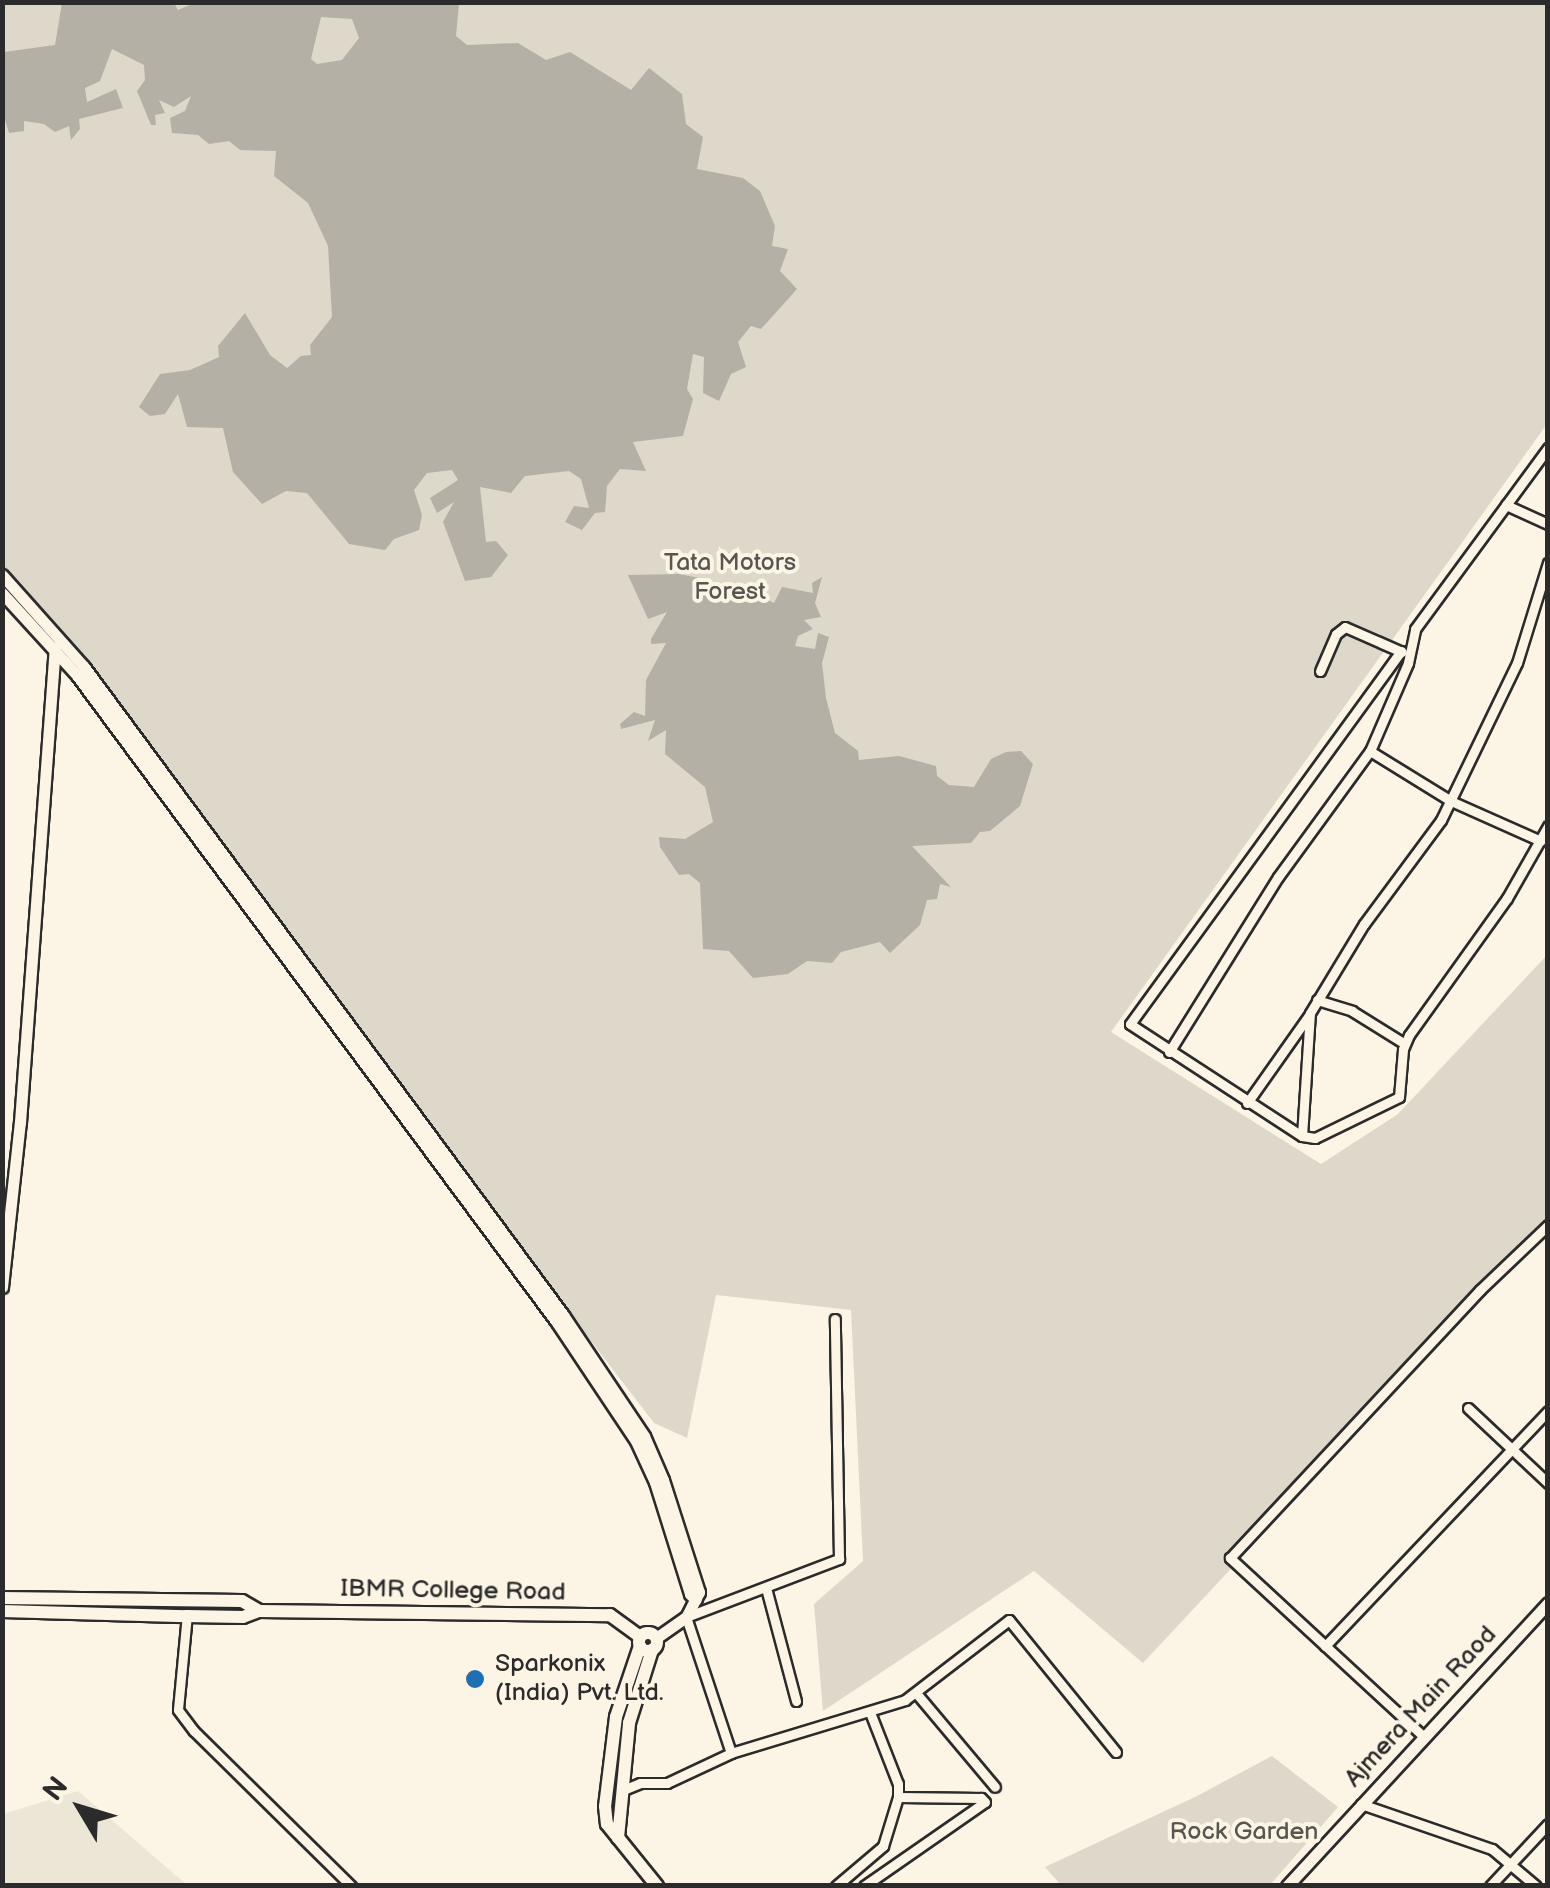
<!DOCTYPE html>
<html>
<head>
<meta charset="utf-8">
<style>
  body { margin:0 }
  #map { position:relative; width:1550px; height:1888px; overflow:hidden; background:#fcf5e5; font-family:"Balsamiq Sans",sans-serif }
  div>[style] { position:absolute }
  .built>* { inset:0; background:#ece6d7 }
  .green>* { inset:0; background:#ded8ca }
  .water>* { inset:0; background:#b4b0a5 }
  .roads { filter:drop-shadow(2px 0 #2b2b2b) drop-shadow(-2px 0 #2b2b2b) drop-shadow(0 2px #2b2b2b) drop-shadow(0 -2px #2b2b2b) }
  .street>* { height:9px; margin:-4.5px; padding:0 4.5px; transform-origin:4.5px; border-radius:4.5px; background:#fcf5e5 }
  .secondary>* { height:11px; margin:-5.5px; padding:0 5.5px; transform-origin:5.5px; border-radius:5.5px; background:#fcf5e5 }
  .primary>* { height:12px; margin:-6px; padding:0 6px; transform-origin:6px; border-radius:6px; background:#fcf5e5 }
  .primary>.ring { margin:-6px; padding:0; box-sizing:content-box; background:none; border:12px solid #fcf5e5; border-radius:50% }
  .dots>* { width:28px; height:28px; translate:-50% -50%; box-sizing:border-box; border:5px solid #fcf5e5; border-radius:50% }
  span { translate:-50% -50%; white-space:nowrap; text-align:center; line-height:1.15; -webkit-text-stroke:8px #fcf5e5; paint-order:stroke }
  .park-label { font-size:25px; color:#585653 }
  .street-label { font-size:25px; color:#2b2b2b }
  .poi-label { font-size:25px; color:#2b2b2b }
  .left { translate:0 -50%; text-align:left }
  .frame { position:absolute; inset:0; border:5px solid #2b2b2b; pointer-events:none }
  .north { position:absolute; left:30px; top:1758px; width:100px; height:100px; -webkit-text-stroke:8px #fcf5e5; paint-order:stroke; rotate:308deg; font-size:28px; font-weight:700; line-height:40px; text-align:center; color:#2b2b2b }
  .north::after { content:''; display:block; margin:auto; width:35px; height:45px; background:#2b2b2b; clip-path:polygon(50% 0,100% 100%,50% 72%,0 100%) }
</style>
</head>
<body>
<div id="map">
  <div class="built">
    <i style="clip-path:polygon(78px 1791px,187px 1885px,3px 1885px,3px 1814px)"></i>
  </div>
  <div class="green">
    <i style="clip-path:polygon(3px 3px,1547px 3px,1547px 424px,1111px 1032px,1321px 1164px,1398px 1114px,1547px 955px,1547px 1230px,1143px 1663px,1034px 1571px,823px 1711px,814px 1604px,863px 1561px,851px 1310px,716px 1295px,687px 1438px,654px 1423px,3px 576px)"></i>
    <i style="clip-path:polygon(1272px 1756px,1338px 1807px,1270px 1885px,1061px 1885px,1045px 1867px,1197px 1796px)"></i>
  </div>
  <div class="water">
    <i style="clip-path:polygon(evenodd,197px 2px,459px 3px,456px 36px,467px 45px,518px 43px,546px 60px,570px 52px,631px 90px,649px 68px,682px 94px,686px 124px,703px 137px,697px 169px,743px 178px,760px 191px,775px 226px,772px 246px,788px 249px,780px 271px,797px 289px,761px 329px,751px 326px,738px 342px,746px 367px,731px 374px,719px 401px,703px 393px,704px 357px,693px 354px,687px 389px,693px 399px,683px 436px,633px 442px,646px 471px,620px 469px,607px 486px,605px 512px,595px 513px,582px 530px,565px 522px,574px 506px,589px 508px,581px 479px,569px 471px,525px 476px,511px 493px,480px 487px,486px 542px,496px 541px,508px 555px,491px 577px,465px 581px,443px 522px,454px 502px,437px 513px,430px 498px,458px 480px,452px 470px,427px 473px,414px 490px,422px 515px,419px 530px,394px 539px,385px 550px,349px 544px,307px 493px,286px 491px,262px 504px,233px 472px,223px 428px,187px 427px,178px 394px,165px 414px,150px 416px,139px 407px,160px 374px,190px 370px,219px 357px,218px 346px,245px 313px,270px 355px,287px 368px,301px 356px,311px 355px,310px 345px,332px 317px,328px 246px,308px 203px,274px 176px,276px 151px,240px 150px,229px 141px,209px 144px,198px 135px,172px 133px,170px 118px,185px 111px,191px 96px,174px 107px,159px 100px,165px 113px,155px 115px,156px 125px,151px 125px,137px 91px,145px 80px,144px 65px,112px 49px,100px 81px,85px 88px,87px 102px,116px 89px,123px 108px,79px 119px,80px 129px,71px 140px,69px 126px,55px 132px,44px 124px,24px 121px,24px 131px,9px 133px,3px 113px,4px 52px,55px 45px,62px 3px,174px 3px,178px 10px,197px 2px,321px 17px,352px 19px,359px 38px,342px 60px,317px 64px,311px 59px,321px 17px)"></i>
    <i style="clip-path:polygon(679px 574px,710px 580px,721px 589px,741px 587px,774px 603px,782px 587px,813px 593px,812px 583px,822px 577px,815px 603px,821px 617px,804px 620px,813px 629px,798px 636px,795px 646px,815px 649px,818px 633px,829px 637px,822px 663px,826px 698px,835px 733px,858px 751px,859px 760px,899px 756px,936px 766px,937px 776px,949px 785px,974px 787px,991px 759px,1006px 752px,1021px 751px,1033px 764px,1020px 806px,990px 831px,980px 832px,971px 843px,912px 846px,951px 887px,940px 884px,937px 899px,927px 900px,920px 925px,890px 953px,880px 942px,841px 952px,832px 963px,807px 961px,788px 974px,753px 978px,729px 951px,703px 949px,700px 883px,689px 874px,679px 875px,660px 847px,659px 837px,685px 839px,713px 822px,705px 787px,665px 754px,666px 730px,648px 741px,655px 720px,621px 729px,620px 724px,634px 712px,645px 716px,646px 680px,666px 643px,651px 644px,651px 639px,667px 612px,648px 619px,628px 575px)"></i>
  </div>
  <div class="roads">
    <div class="street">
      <i style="left:1506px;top:505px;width:46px;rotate:24.3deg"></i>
      <i style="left:1401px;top:651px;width:461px;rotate:126deg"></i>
      <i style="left:1130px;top:1024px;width:205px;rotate:33.1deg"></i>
      <i style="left:1302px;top:1136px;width:13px;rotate:9deg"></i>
      <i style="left:1315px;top:1138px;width:93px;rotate:-26deg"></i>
      <i style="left:1399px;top:1097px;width:48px;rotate:-85.2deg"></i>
      <i style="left:1403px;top:1049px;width:15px;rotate:-67deg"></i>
      <i style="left:1409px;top:1035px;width:168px;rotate:-54.4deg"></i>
      <i style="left:1507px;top:898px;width:83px;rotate:-60.3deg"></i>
      <i style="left:1320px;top:671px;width:40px;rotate:-66.6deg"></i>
      <i style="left:1336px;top:634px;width:11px;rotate:-38deg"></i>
      <i style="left:1345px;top:627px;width:62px;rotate:23.7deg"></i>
      <i style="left:1370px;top:751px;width:95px;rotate:31.7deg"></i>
      <i style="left:1451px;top:801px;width:98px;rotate:24deg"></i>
      <i style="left:1317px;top:1000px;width:37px;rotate:17deg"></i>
      <i style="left:1352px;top:1011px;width:62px;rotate:31.9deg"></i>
      <i style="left:1169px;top:1052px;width:206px;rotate:-58.1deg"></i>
      <i style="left:1278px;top:877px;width:156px;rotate:-53.9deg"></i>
      <i style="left:1370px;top:751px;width:96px;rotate:-66.6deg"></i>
      <i style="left:1408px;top:663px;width:35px;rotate:-78deg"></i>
      <i style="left:1415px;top:629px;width:225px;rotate:-53.7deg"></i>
      <i style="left:1247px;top:1103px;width:108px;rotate:-54.8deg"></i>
      <i style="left:1302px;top:1136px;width:123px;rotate:-86.3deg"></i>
      <i style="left:1310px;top:1013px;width:104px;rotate:-58.8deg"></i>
      <i style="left:1364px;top:924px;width:129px;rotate:-53.5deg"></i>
      <i style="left:1441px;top:820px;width:174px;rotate:-64.2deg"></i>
      <i style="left:1517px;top:663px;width:105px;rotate:-72.8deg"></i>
      <i style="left:1468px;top:1408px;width:110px;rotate:43.2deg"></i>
      <i style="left:766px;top:1588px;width:117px;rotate:75.1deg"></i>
      <i style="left:187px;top:1614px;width:96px;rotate:95.4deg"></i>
      <i style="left:178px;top:1710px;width:26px;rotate:53deg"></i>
      <i style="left:194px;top:1731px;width:221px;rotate:44.6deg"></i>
      <i style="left:1325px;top:1646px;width:324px;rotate:-46.5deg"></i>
      <i style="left:917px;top:1694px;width:121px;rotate:50deg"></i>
      <i style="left:1423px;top:1736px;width:263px;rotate:-137.3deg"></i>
      <i style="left:1230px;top:1558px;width:367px;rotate:-47deg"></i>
      <i style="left:1480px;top:1290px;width:94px;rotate:-43.7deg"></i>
      <i style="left:731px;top:1753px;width:143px;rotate:-108.3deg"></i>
      <i style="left:686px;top:1617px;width:164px;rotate:-20.8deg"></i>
      <i style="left:839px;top:1559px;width:240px;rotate:-91deg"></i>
      <i style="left:623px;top:1790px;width:18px;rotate:-22deg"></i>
      <i style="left:640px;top:1783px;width:27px"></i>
      <i style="left:667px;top:1783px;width:71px;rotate:-25.1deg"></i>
      <i style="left:731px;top:1753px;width:182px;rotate:-16.9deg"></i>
      <i style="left:905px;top:1700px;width:131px;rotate:-37.6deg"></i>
      <i style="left:1009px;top:1620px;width:170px;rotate:51deg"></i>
      <i style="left:1361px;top:1804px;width:139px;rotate:19deg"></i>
      <i style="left:1492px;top:1849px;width:57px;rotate:40.1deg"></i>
      <i style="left:836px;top:1886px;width:62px;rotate:-40.4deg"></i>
      <i style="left:883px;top:1846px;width:51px;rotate:-73deg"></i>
      <i style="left:898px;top:1797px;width:13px;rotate:-90deg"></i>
      <i style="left:898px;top:1784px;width:77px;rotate:-111.3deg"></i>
      <i style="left:864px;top:1886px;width:147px;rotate:-34.8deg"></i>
      <i style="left:985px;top:1802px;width:6px;rotate:-135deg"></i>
      <i style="left:981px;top:1798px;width:83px;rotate:-179.3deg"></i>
      <i style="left:1490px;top:1886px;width:85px;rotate:-46.9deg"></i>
    </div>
    <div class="secondary">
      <i style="left:2px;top:575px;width:123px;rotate:48.3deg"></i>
      <i style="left:84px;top:667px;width:806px;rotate:53.53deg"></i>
      <i style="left:563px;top:1315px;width:146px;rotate:56.2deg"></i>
      <i style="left:644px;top:1436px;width:48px;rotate:66.6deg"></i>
      <i style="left:663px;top:1480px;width:118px;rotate:72.2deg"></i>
      <i style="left:699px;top:1592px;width:28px;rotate:117deg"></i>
      <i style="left:686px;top:1617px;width:37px;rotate:145deg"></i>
      <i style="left:2px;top:593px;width:110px;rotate:47.6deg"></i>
      <i style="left:76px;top:674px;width:806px;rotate:53.43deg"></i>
      <i style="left:556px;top:1321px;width:144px;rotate:56.3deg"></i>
      <i style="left:636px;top:1441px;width:45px;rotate:65.1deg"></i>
      <i style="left:655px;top:1482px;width:117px;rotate:72.6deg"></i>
      <i style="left:690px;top:1594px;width:8px;rotate:45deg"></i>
      <i style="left:2px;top:1287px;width:166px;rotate:-83.8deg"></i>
      <i style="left:20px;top:1122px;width:476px;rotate:-85.8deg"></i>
      <i style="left:1287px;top:1886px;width:385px;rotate:-47.3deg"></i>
    </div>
    <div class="primary">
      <i style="left:2px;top:1598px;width:240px;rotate:0.7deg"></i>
      <i style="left:242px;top:1601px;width:20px;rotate:30deg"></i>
      <i style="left:2px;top:1611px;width:184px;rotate:1.6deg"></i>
      <i style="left:186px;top:1616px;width:57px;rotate:1deg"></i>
      <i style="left:243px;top:1617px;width:17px;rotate:-21deg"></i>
      <i style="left:259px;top:1611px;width:351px;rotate:0.7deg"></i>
      <i style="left:610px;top:1615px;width:37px;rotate:36deg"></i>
      <i class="ring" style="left:639px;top:1633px;width:6px;height:6px"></i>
      <i style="left:640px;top:1646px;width:75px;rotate:108.7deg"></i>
      <i style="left:616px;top:1717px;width:90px;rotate:97deg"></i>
      <i style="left:605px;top:1806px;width:18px;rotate:84deg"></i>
      <i style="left:607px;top:1824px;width:80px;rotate:51.1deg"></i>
      <i style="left:618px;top:1838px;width:116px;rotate:-84.5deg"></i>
      <i style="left:629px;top:1723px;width:77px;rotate:-72.5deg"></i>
    </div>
  </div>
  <div class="dots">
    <i style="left:475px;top:1679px;background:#1f6fb2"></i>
  </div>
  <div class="park-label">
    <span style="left:730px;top:578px">Tata Motors<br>Forest</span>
    <span style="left:1244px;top:1832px">Rock Garden</span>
  </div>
  <div class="street-label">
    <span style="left:453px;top:1591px;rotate:1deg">IBMR College Road</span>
    <span style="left:1421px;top:1707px;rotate:-47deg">Ajmera Main Raod</span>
  </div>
  <div class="poi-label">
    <span class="left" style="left:495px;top:1679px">Sparkonix<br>(India) Pvt. Ltd.</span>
  </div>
  <div class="frame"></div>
  <div class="north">N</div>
</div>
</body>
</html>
